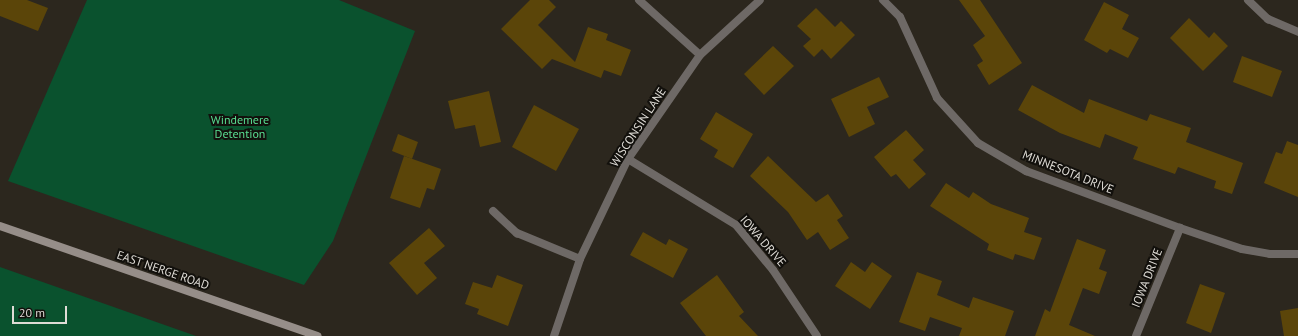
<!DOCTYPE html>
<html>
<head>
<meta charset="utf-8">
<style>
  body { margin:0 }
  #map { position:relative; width:1298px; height:336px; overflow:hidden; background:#2c271e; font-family:"PT Sans",sans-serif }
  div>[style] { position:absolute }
  .green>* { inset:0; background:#0a522e }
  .building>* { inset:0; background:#5b4509 }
  .minor>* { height:8px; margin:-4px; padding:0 4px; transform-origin:4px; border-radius:4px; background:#6e6966 }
  .secondary>* { height:8px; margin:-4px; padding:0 4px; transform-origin:4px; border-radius:4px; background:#968e89 }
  span { translate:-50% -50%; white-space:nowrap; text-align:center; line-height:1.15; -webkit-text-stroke:4px #12100c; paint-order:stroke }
  .park-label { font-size:12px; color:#59de92 }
  .street-label { font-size:12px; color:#dfdcd6 }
  .scale { position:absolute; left:12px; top:306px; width:55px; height:18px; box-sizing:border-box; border:2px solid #dfdcd6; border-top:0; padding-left:5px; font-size:12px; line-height:14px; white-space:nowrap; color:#dfdcd6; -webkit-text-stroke:3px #12100c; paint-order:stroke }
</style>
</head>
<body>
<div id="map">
  <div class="green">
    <i style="clip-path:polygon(87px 0,339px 0,415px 31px,333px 241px,304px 285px,8px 181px)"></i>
    <i style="clip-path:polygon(0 267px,196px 336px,0 336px)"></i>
  </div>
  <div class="building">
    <i style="clip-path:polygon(0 0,27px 0,48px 8px,38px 31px,0 16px)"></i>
    <i style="clip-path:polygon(530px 0,549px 0,556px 7px,538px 25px,575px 62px,588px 27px,608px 34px,606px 40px,631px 50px,621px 76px,604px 70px,601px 78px,552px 59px,542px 69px,501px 29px)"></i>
    <i style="clip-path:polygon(959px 0,980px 0,1022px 63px,989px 85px,977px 65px,983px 61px,973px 45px,985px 36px)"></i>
    <i style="clip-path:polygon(1104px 2px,1129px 15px,1122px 29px,1139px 38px,1128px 58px,1110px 49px,1107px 53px,1084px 40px)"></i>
    <i style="clip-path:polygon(816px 8px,835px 27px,841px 21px,855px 35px,831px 59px,822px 49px,814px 57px,803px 46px,811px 39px,797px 26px)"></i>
    <i style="clip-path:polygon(1189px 18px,1209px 38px,1214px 32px,1228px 46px,1203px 71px,1170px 38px)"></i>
    <i style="clip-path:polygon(773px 46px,794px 66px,764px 95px,744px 74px)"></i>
    <i style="clip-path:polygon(1242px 56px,1282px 71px,1272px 97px,1233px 82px)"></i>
    <i style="clip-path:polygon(879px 77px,889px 97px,867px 107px,875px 124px,849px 137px,831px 99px)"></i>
    <i style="clip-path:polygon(1032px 85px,1084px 113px,1089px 99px,1147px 121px,1150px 114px,1191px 128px,1186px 142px,1243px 163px,1232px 194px,1214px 188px,1216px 181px,1178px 167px,1175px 174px,1133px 159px,1138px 147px,1105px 134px,1100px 148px,1060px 133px,1018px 110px)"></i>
    <i style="clip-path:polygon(489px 91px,501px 142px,480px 147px,475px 125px,455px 129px,448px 101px)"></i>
    <i style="clip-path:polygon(534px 105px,579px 129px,556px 171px,512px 147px)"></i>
    <i style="clip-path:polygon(716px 112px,753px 134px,733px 168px,714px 157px,718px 150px,700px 139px)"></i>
    <i style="clip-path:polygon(906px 130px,924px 150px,913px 160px,926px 174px,909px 189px,896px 174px,891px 177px,874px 157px)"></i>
    <i style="clip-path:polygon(398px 134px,418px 142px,412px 159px,392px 151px)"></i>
    <i style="clip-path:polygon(1287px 141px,1298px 145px,1298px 197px,1264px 183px,1276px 152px,1282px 154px)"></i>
    <i style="clip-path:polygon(404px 156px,441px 169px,434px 190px,427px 188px,420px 208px,390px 198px)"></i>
    <i style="clip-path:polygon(768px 156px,816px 202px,828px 194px,843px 216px,837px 220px,849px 238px,830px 250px,818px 232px,807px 240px,788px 212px,750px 176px)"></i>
    <i style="clip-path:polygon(946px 183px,969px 198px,973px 192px,991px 204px,1029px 218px,1024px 232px,1042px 238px,1034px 260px,1015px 254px,1013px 260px,987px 250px,989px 244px,930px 206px)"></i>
    <i style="clip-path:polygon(429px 228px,445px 246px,424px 263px,437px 278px,417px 295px,389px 263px)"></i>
    <i style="clip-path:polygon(643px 232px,666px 245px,669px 239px,688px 249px,673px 278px,630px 255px)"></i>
    <i style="clip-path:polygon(1077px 239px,1106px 250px,1099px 269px,1107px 272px,1099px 294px,1083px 288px,1069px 325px,1095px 336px,1035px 336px,1045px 309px,1050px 312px)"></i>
    <i style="clip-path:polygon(851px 262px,865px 272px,872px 262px,892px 276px,870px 309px,835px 286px)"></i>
    <i style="clip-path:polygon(917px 272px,942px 281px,937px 295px,969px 308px,973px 297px,1014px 311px,1005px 336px,959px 336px,962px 328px,930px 317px,925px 331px,899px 322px)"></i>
    <i style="clip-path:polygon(497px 275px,523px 285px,508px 326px,477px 314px,479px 309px,465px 304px,473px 282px,492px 288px)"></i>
    <i style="clip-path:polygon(717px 275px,744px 312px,739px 316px,758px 336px,706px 336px,680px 303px)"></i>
    <i style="clip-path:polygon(1200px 284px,1225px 293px,1211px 333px,1186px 323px)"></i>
    <i style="clip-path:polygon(1298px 308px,1298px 336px,1284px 336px,1280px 311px)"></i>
  </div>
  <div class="minor">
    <i style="left:639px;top:0;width:82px;rotate:42deg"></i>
    <i style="left:883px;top:0;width:24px;rotate:45deg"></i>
    <i style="left:900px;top:17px;width:89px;rotate:65.4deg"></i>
    <i style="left:937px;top:98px;width:61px;rotate:47.7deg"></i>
    <i style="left:978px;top:143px;width:56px;rotate:30.3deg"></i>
    <i style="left:1026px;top:171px;width:164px;rotate:20.3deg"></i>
    <i style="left:1180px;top:228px;width:65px;rotate:18.7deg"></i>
    <i style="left:1242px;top:249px;width:28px;rotate:10deg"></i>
    <i style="left:1270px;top:254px;width:28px"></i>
    <i style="left:1248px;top:0;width:28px;rotate:44deg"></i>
    <i style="left:1268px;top:19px;width:33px;rotate:23deg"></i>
    <i style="left:628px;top:159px;width:127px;rotate:31.4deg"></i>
    <i style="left:736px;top:225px;width:58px;rotate:50.6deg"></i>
    <i style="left:773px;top:270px;width:79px;rotate:56.3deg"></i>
    <i style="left:493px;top:211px;width:33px;rotate:43deg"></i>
    <i style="left:517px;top:233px;width:68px;rotate:22.4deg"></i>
    <i style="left:554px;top:336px;width:81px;rotate:-71.3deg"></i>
    <i style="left:580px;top:259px;width:111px;rotate:-64.4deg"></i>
    <i style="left:628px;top:159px;width:126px;rotate:-55.3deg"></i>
    <i style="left:700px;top:55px;width:81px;rotate:-42.5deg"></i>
    <i style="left:1136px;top:336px;width:117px;rotate:-67.8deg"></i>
  </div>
  <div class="secondary">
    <i style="left:0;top:226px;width:336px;rotate:19.1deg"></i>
  </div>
  <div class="park-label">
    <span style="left:240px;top:127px">Windemere<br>Detention</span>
  </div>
  <div class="street-label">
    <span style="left:638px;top:127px;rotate:-57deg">WISCONSIN LANE</span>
    <span style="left:1068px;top:172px;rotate:22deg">MINNESOTA DRIVE</span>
    <span style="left:763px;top:241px;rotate:49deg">IOWA DRIVE</span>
    <span style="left:163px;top:270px;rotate:19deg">EAST NERGE ROAD</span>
    <span style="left:1147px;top:278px;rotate:-68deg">IOWA DRIVE</span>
  </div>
  <div class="scale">20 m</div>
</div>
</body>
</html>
